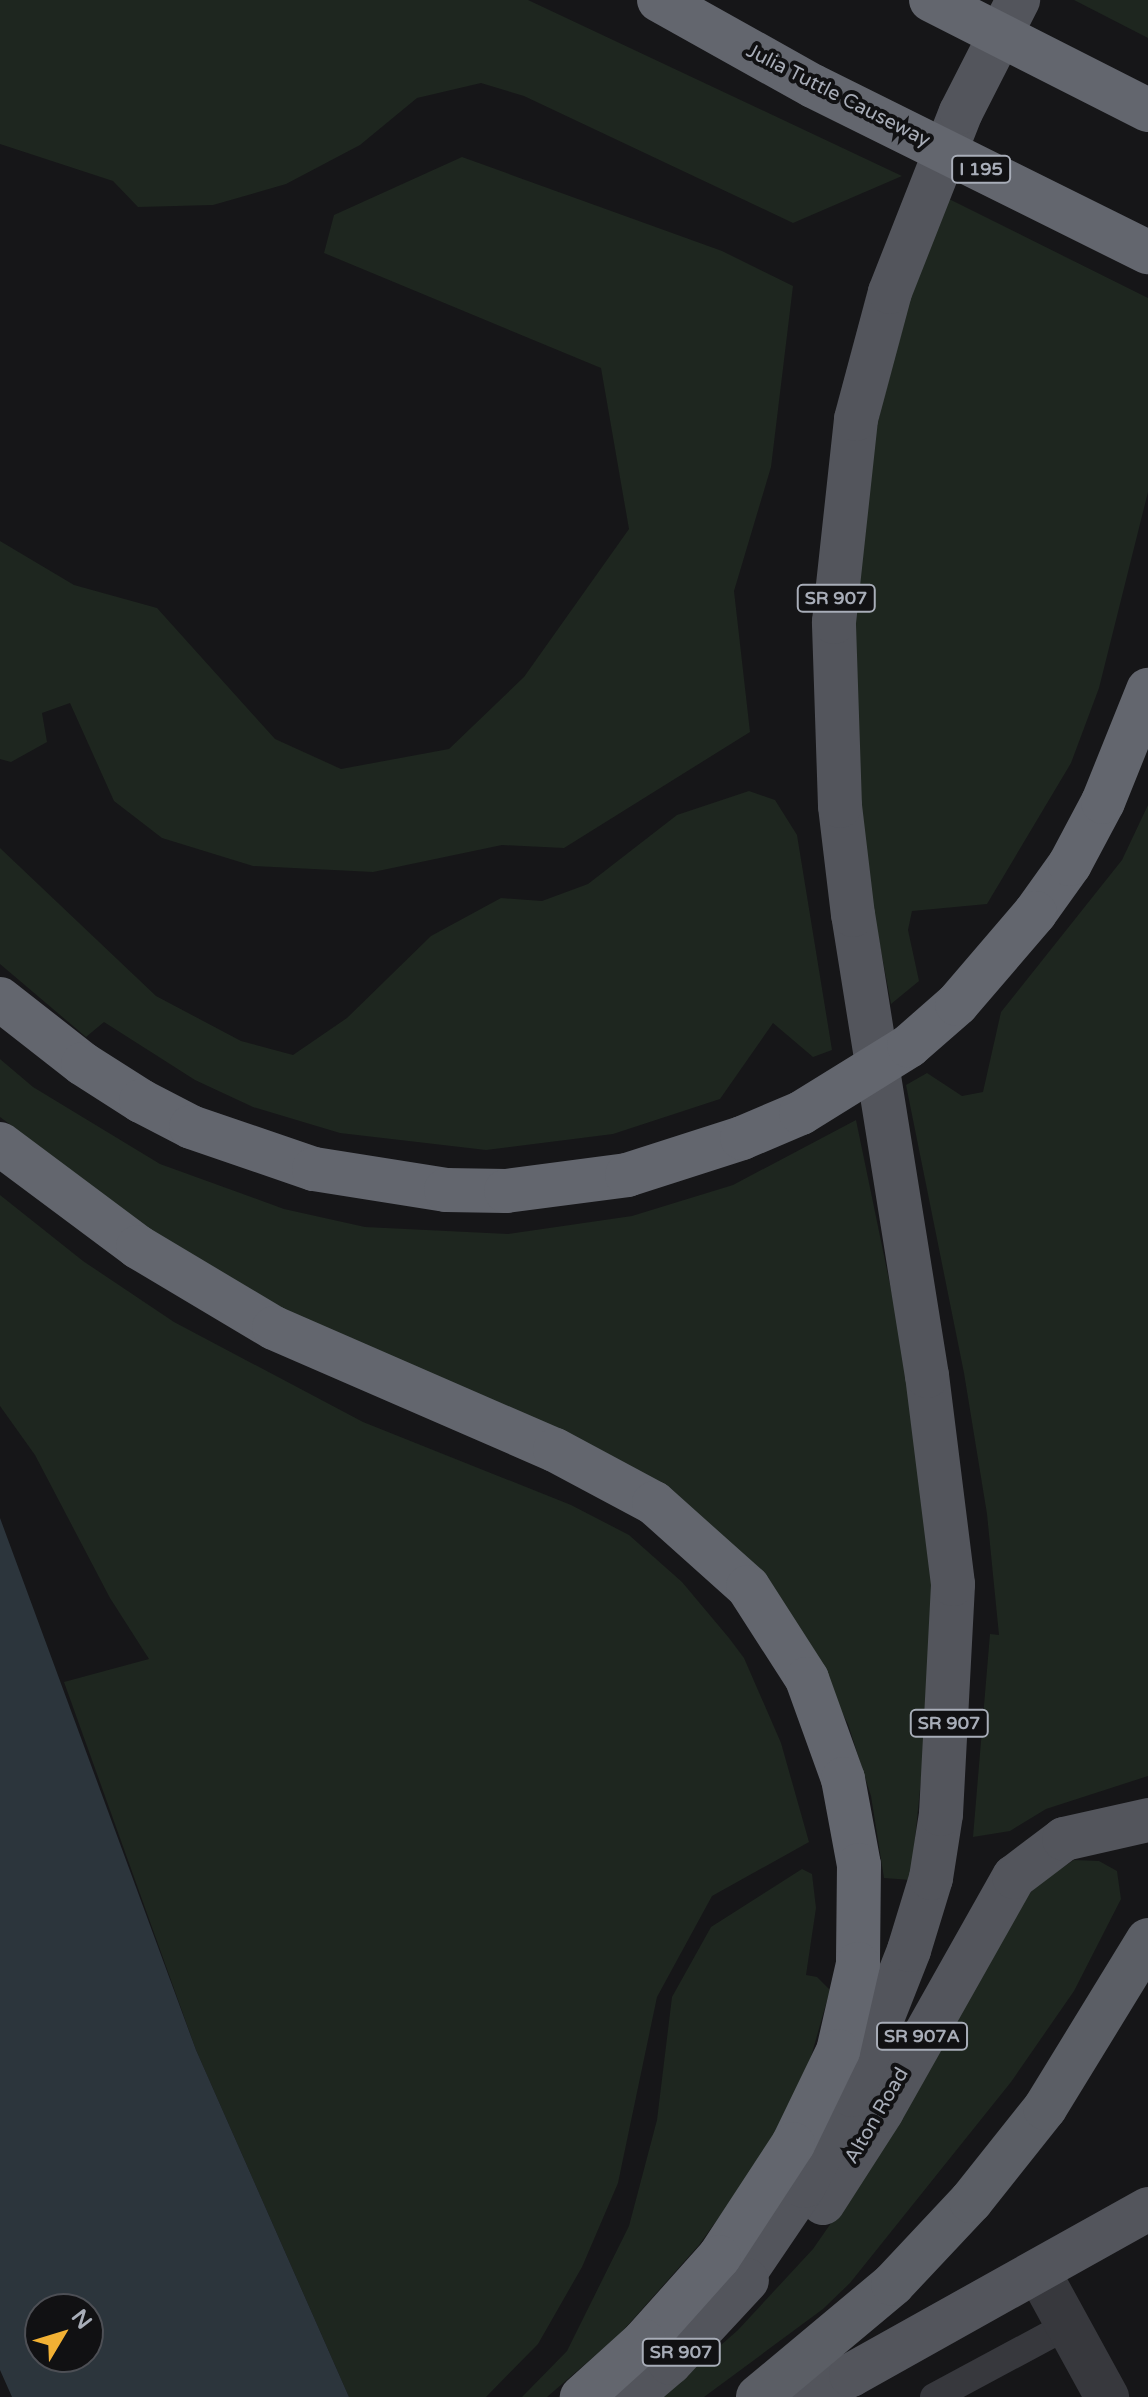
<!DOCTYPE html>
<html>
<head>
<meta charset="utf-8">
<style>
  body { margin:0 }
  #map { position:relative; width:1148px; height:2397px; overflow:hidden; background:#161618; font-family:"Varela Round",sans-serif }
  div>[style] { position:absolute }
  .green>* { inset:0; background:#1e261f }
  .water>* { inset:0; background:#2c353c }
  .service>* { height:28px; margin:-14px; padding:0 14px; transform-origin:14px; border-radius:14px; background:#37383d }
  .minor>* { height:44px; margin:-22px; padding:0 22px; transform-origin:22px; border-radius:22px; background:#37383d }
  .primary>* { height:44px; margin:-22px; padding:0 22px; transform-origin:22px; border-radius:22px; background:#53555c }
  .trunk>* { height:44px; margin:-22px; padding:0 22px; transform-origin:22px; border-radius:22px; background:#5b5e65 }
  .motorway>* { height:44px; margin:-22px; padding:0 22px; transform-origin:22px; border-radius:22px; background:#63666e }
  .motorway-bridge>* { height:44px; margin:-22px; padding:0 22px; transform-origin:22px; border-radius:22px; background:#63666e }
  span { translate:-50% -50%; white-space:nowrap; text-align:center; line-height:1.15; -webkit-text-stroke:8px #111113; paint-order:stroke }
  .shield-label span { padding:2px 6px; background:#111113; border:2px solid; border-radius:6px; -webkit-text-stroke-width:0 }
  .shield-label { font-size:18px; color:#a8adb8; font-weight:700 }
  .street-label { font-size:20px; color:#a8adb8 }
  .north { position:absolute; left:24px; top:2293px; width:80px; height:80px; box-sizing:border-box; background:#111113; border:2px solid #4d4f55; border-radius:50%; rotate:52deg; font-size:22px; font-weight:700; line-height:32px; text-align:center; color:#a8adb8 }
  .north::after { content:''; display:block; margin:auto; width:28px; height:36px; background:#f2b134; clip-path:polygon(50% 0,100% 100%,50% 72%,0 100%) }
</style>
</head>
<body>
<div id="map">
  <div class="green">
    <i style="clip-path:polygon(0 0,528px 0,902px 176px,793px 223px,524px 96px,481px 83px,417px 98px,360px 145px,286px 184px,213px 205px,138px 207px,113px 181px,0 144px)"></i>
    <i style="clip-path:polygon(1074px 0,1148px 0,1148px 38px)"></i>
    <i style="clip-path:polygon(462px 157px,722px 251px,793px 286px,771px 467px,734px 591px,750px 732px,564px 848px,502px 845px,373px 872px,253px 866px,162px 838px,114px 801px,70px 703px,42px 713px,47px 742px,11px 762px,0 759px,0 541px,74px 585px,157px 608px,275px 739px,341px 769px,449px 749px,524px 677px,629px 529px,601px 368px,324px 253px,334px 215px)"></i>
    <i style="clip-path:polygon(941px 195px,1148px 298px,1148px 492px,1099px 688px,1071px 763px,987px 904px,912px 911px,908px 930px,919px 981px,891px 1004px,860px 839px,855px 598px,873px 445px,914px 257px)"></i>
    <i style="clip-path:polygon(749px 791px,775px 800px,797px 835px,832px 1050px,813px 1057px,773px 1023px,720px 1099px,613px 1134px,486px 1150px,340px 1133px,253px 1107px,195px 1080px,104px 1022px,86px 1037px,0 964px,0 848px,156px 996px,241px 1041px,293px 1055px,347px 1018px,431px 936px,501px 898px,542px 901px,588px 884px,677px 815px)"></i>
    <i style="clip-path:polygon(1148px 805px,1148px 1776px,1046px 1809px,1010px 1831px,973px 1837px,990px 1634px,999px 1635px,987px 1514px,964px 1373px,906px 1085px,927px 1073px,962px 1096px,983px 1092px,1001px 1012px,1122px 860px)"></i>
    <i style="clip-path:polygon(0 1059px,33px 1087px,160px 1164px,284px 1209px,365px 1227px,508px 1234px,632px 1216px,733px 1185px,856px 1120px,924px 1449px,938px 1608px,911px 1880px,884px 1878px,871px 1796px,848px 1724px,796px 1624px,752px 1568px,256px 1299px,179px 1251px,0 1117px)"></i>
    <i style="clip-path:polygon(0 1195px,83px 1261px,174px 1322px,363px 1422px,571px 1505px,629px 1535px,682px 1582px,729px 1638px,744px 1658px,781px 1743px,809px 1842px,712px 1896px,657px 1997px,618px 2183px,582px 2267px,538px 2344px,486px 2397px,349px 2397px,196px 2050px,64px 1682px,149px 1659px,110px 1598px,35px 1455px,0 1406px)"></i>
    <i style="clip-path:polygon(1074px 1860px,1099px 1861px,1117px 1871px,1121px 1899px,1074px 1991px,1011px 2082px,850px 2283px,823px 2309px,704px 2397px,662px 2397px,738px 2330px,813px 2249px,870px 2167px,1006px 1920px,1039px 1883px)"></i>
    <i style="clip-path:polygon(802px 1869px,812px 1874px,816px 1908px,806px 1975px,817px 1977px,830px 1990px,807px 2071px,760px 2160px,699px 2245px,620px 2334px,547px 2397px,522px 2397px,567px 2351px,629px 2226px,657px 2120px,672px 1997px,711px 1927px)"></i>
  </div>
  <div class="water">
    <i style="clip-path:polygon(evenodd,0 1518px,196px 2050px,349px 2397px,12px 2397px,0 2370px,0 1518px,40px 2309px,88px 2309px,88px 2357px,40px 2357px,40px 2309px)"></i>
  </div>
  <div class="service">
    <i style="left:934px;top:2397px;width:152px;rotate:-28.2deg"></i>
  </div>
  <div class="minor">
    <i style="left:1038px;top:2271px;width:144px;rotate:61.3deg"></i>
  </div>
  <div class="primary">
    <i style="left:823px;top:2203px;width:109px;rotate:-57.3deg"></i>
    <i style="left:882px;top:2111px;width:269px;rotate:-60.6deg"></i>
    <i style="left:1014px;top:1877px;width:63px;rotate:-37.2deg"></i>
    <i style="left:1064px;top:1839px;width:86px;rotate:-12.7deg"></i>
    <i style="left:726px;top:2301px;width:139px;rotate:-55.9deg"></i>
    <i style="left:804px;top:2186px;width:103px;rotate:-62.2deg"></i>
    <i style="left:852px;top:2095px;width:156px;rotate:-68.5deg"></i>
    <i style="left:909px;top:1950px;width:75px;rotate:-73deg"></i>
    <i style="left:931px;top:1878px;width:65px;rotate:-81.1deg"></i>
    <i style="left:941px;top:1814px;width:230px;rotate:-87deg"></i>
    <i style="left:953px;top:1584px;width:210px;rotate:-97.1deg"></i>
    <i style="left:927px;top:1376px;width:467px;rotate:-99.1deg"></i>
    <i style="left:853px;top:915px;width:110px;rotate:-96.8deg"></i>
    <i style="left:840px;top:806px;width:184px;rotate:-91.9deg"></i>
    <i style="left:834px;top:622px;width:204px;rotate:-83.8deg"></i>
    <i style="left:856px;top:419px;width:131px;rotate:-75deg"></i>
    <i style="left:890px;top:292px;width:193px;rotate:-68.5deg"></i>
    <i style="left:961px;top:112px;width:126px;rotate:-63deg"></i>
    <i style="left:630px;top:2397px;width:52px;rotate:-40.4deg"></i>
    <i style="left:670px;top:2363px;width:113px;rotate:-47.1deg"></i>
    <i style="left:801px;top:2397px;width:55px;rotate:-23.7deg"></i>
    <i style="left:851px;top:2375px;width:340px;rotate:-29.2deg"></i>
  </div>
  <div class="trunk">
    <i style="left:758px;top:2397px;width:176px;rotate:-39.9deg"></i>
    <i style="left:893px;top:2284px;width:114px;rotate:-46.8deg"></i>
    <i style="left:971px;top:2201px;width:119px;rotate:-51.5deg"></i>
    <i style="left:1045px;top:2108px;width:197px;rotate:-58.5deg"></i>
  </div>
  <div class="motorway">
    <i style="left:659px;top:0;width:176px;rotate:29.2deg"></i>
    <i style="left:1035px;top:913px;width:60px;rotate:-54.5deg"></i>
    <i style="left:1070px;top:864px;width:70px;rotate:-62deg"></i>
    <i style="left:1103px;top:802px;width:121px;rotate:-68.1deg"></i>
    <i style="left:0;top:999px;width:105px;rotate:38.1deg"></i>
    <i style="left:83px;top:1064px;width:69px;rotate:32.5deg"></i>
    <i style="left:141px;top:1101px;width:56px;rotate:27.5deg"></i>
    <i style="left:191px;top:1127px;width:130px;rotate:18.9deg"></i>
    <i style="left:314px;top:1169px;width:134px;rotate:9deg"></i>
    <i style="left:446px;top:1190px;width:60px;rotate:1deg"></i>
    <i style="left:506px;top:1191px;width:122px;rotate:-7.5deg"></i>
    <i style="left:627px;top:1175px;width:121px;rotate:-17.8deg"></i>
    <i style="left:0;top:1144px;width:172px;rotate:36.7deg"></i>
    <i style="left:138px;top:1247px;width:158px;rotate:30.8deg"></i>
    <i style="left:274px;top:1328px;width:306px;rotate:23.5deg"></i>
    <i style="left:555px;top:1450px;width:112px;rotate:28.2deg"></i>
    <i style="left:654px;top:1503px;width:126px;rotate:41.8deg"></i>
    <i style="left:748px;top:1587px;width:109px;rotate:57.3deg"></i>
    <i style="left:807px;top:1679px;width:106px;rotate:70.2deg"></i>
    <i style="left:843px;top:1779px;width:87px;rotate:79.5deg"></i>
    <i style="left:859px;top:1865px;width:99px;rotate:90.6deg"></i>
    <i style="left:858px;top:1964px;width:89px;rotate:102.9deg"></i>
    <i style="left:838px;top:2051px;width:103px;rotate:115.8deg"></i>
    <i style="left:793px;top:2144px;width:135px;rotate:123.2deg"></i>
    <i style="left:719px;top:2257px;width:113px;rotate:131.8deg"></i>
    <i style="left:644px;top:2341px;width:84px;rotate:137.9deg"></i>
  </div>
  <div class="motorway-bridge">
    <i style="left:931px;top:0;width:243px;rotate:26.9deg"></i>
    <i style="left:813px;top:86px;width:374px;rotate:26.4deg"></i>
    <i style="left:742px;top:1138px;width:64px;rotate:-23deg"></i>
    <i style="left:801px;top:1113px;width:127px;rotate:-31.8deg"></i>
    <i style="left:909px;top:1046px;width:64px;rotate:-41.2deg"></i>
    <i style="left:957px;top:1004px;width:120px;rotate:-49.4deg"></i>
  </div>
  <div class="shield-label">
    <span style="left:981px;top:169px">I 195</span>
    <span style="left:836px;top:598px">SR 907</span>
    <span style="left:949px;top:1723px">SR 907</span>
    <span style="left:922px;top:2036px">SR 907A</span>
    <span style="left:681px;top:2352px">SR 907</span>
  </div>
  <div class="street-label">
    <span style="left:838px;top:96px;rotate:27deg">Julia Tuttle Causeway</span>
    <span style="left:877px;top:2116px;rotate:-60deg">Alton Road</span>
  </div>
  <div class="north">N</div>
</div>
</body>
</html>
